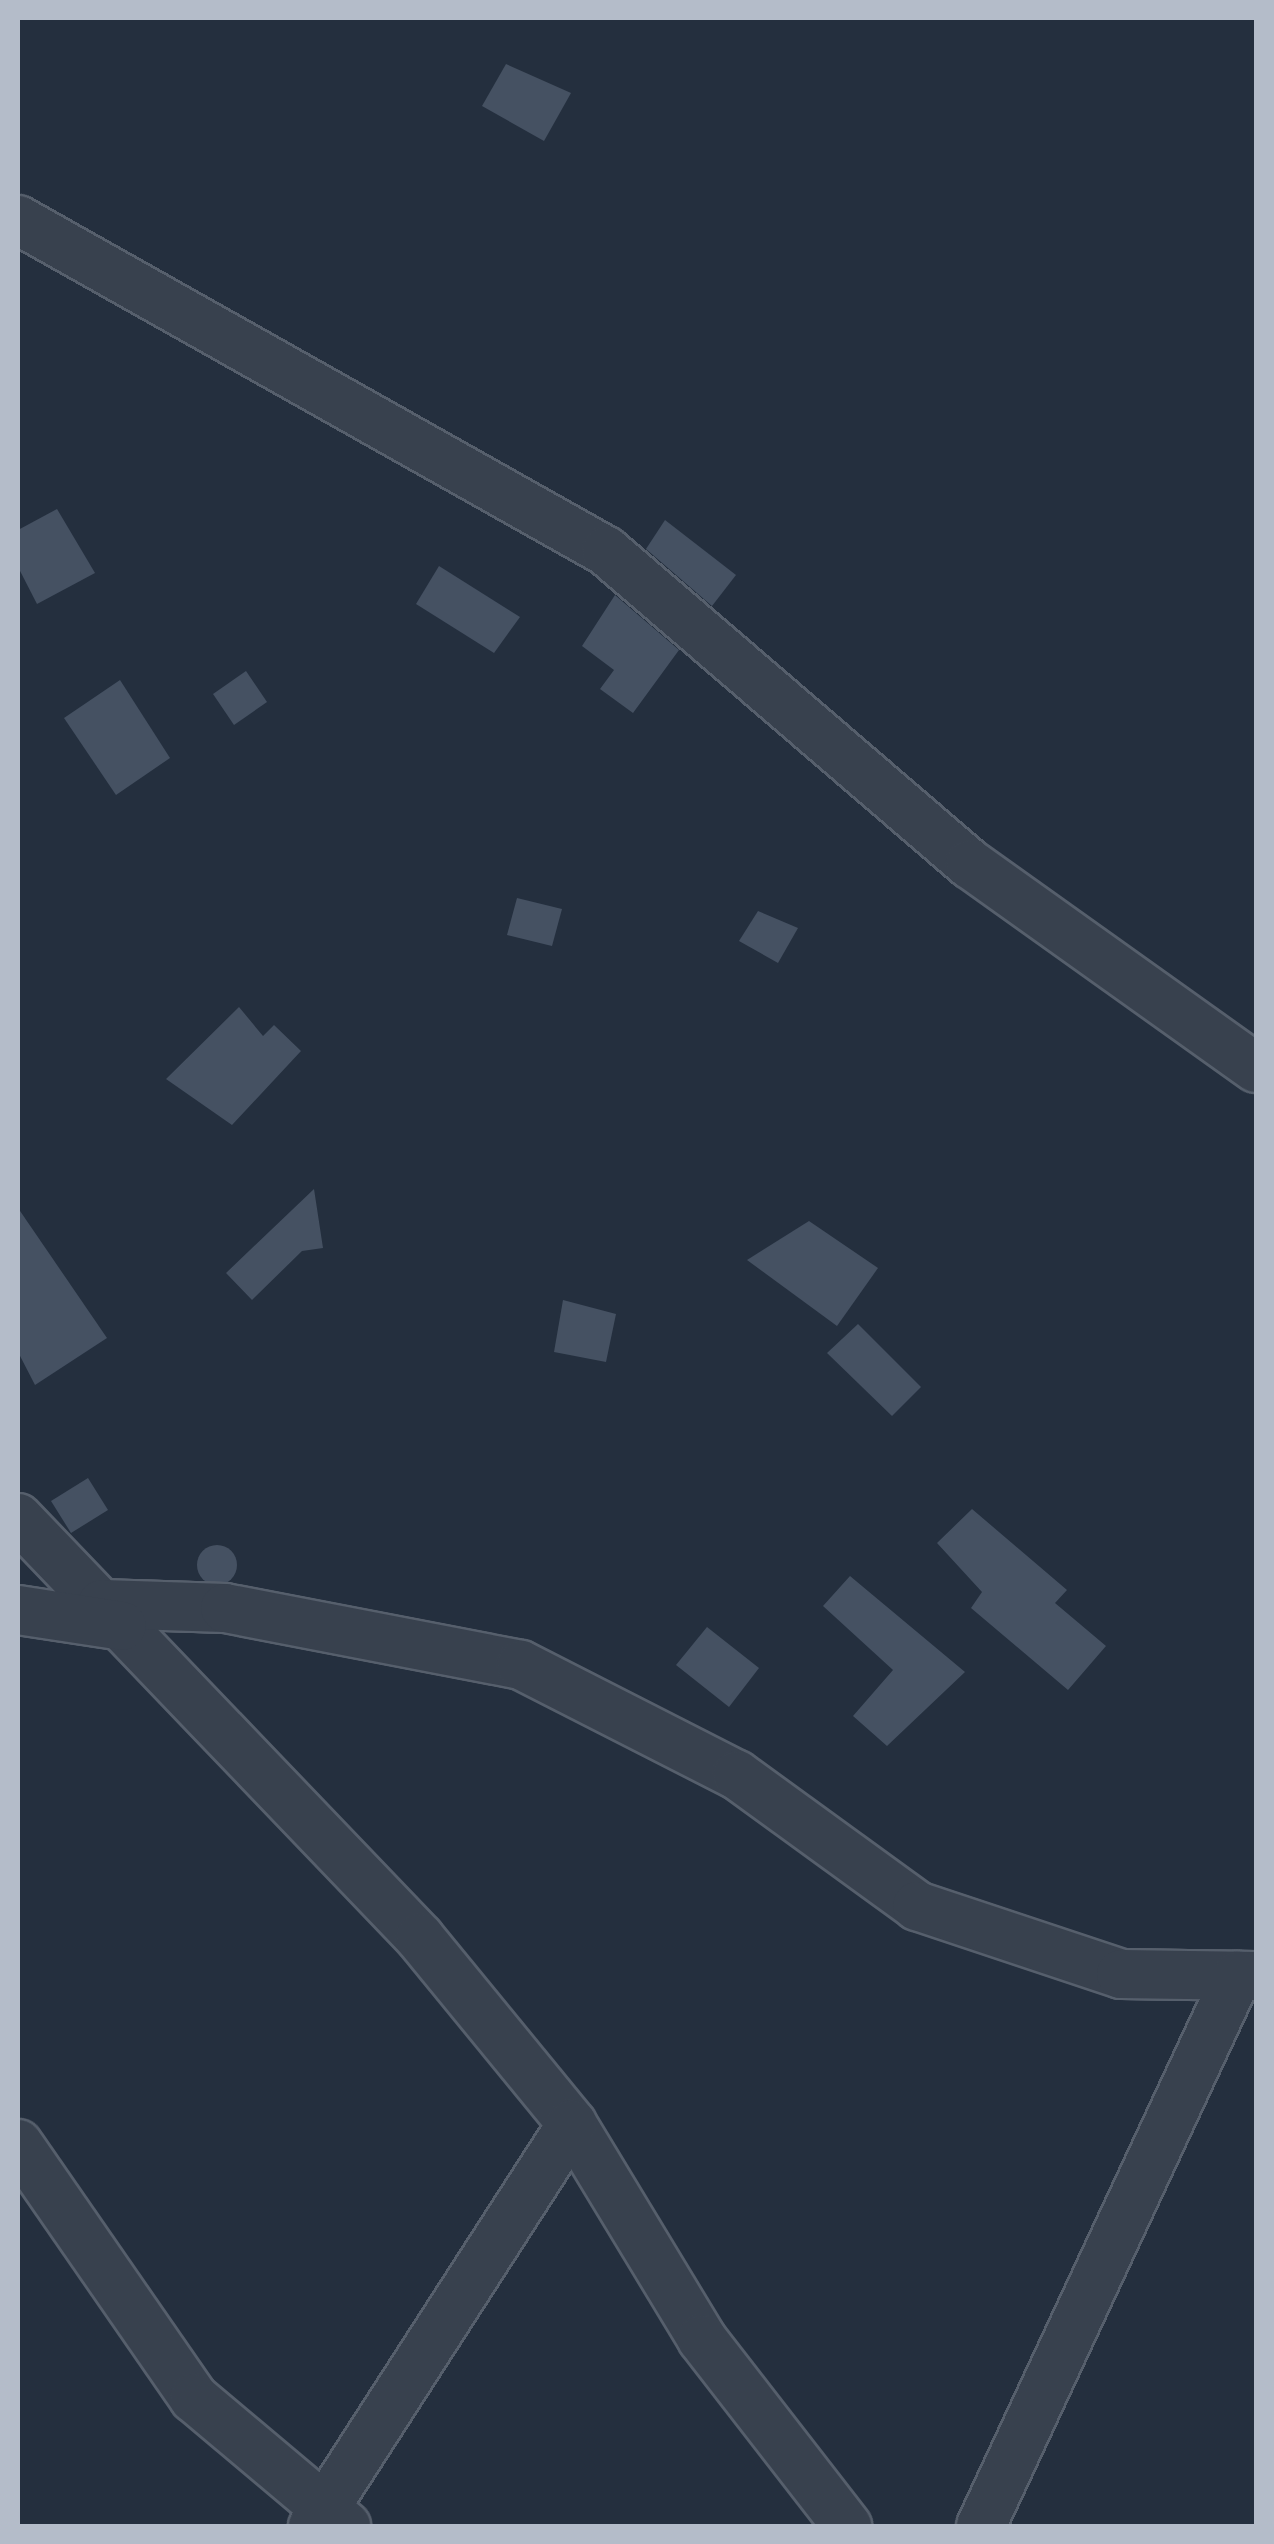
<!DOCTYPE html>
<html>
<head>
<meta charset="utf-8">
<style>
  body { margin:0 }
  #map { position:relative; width:1274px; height:2544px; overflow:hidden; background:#242f3e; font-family:"Public Sans",sans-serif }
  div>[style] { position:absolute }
  .building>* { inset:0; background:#455162 }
  .round { border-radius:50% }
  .roads { filter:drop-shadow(2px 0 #565f6c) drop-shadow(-2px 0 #565f6c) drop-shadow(0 2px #565f6c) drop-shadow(0 -2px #565f6c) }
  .minor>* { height:48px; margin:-24px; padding:0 24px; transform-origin:24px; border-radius:24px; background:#38414e }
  span { translate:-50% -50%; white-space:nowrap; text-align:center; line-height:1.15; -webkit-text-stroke:10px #1d2633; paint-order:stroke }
  .frame { position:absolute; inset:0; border:20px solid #b4bcc9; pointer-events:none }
</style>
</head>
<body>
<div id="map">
  <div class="building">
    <i style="clip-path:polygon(506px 64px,571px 93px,544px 141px,482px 106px)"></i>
    <i style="clip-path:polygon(57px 509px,95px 573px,37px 604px,18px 567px,18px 530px)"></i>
    <i style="clip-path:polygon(665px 520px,736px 575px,712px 606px,646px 549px)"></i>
    <i style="clip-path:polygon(439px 566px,520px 617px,494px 653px,416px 604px)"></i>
    <i style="clip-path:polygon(615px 595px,679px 650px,633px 713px,600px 689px,614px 670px,582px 646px)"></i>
    <i style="clip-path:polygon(246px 671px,267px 702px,234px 725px,213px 694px)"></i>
    <i style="clip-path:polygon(120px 680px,170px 758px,116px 795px,64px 718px)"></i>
    <i style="clip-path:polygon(517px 898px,562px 909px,552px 946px,507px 935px)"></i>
    <i style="clip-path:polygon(758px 911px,798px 928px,778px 963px,739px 941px)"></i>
    <i style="clip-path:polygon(239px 1007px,263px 1036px,274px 1025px,301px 1051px,232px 1125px,166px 1079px)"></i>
    <i style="clip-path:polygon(314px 1189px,323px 1248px,302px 1251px,252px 1300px,226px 1273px)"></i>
    <i style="clip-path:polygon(18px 1208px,107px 1338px,35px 1385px,18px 1352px)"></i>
    <i style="clip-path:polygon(809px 1221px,878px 1268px,837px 1326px,747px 1260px)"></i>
    <i style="clip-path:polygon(563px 1300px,616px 1314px,606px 1362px,554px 1352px)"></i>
    <i style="clip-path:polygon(858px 1324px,921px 1387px,892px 1416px,827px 1353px)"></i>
    <i style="clip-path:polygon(88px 1478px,108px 1510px,71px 1533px,51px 1501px)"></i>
    <i style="clip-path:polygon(972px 1509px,1067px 1590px,1055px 1603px,1106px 1646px,1068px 1690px,971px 1608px,982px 1592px,937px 1543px)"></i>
    <i class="round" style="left:197px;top:1545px;width:40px;height:40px"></i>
    <i style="clip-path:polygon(850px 1576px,965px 1672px,887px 1746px,853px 1716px,893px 1670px,823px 1606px)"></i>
    <i style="clip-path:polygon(707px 1627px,759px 1668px,729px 1707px,676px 1665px)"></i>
  </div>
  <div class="roads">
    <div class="minor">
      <i style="left:18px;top:220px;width:675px;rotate:29.38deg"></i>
      <i style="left:606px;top:551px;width:480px;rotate:40.7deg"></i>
      <i style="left:970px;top:864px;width:351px;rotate:35.5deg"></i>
      <i style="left:18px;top:1518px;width:581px;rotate:46.25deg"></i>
      <i style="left:420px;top:1938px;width:240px;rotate:50.7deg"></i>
      <i style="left:572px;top:2124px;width:251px;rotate:58.8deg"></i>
      <i style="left:702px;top:2339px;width:237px;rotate:52.2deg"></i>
      <i style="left:102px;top:1604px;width:123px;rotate:1.9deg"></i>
      <i style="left:225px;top:1608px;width:301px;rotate:10.9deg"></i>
      <i style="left:521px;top:1665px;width:242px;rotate:27deg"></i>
      <i style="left:737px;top:1775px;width:223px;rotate:36deg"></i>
      <i style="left:917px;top:1906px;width:215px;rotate:18.4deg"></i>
      <i style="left:1121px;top:1974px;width:135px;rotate:0.8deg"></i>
      <i style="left:18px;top:1610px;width:105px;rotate:8.7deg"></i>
      <i style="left:18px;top:2144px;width:309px;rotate:55.3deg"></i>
      <i style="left:194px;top:2398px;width:199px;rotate:40.1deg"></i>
      <i style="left:313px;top:2526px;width:478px;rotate:-57.2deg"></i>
      <i style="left:981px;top:2526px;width:607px;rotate:-65.04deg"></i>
    </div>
  </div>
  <div class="frame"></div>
</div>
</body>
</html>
